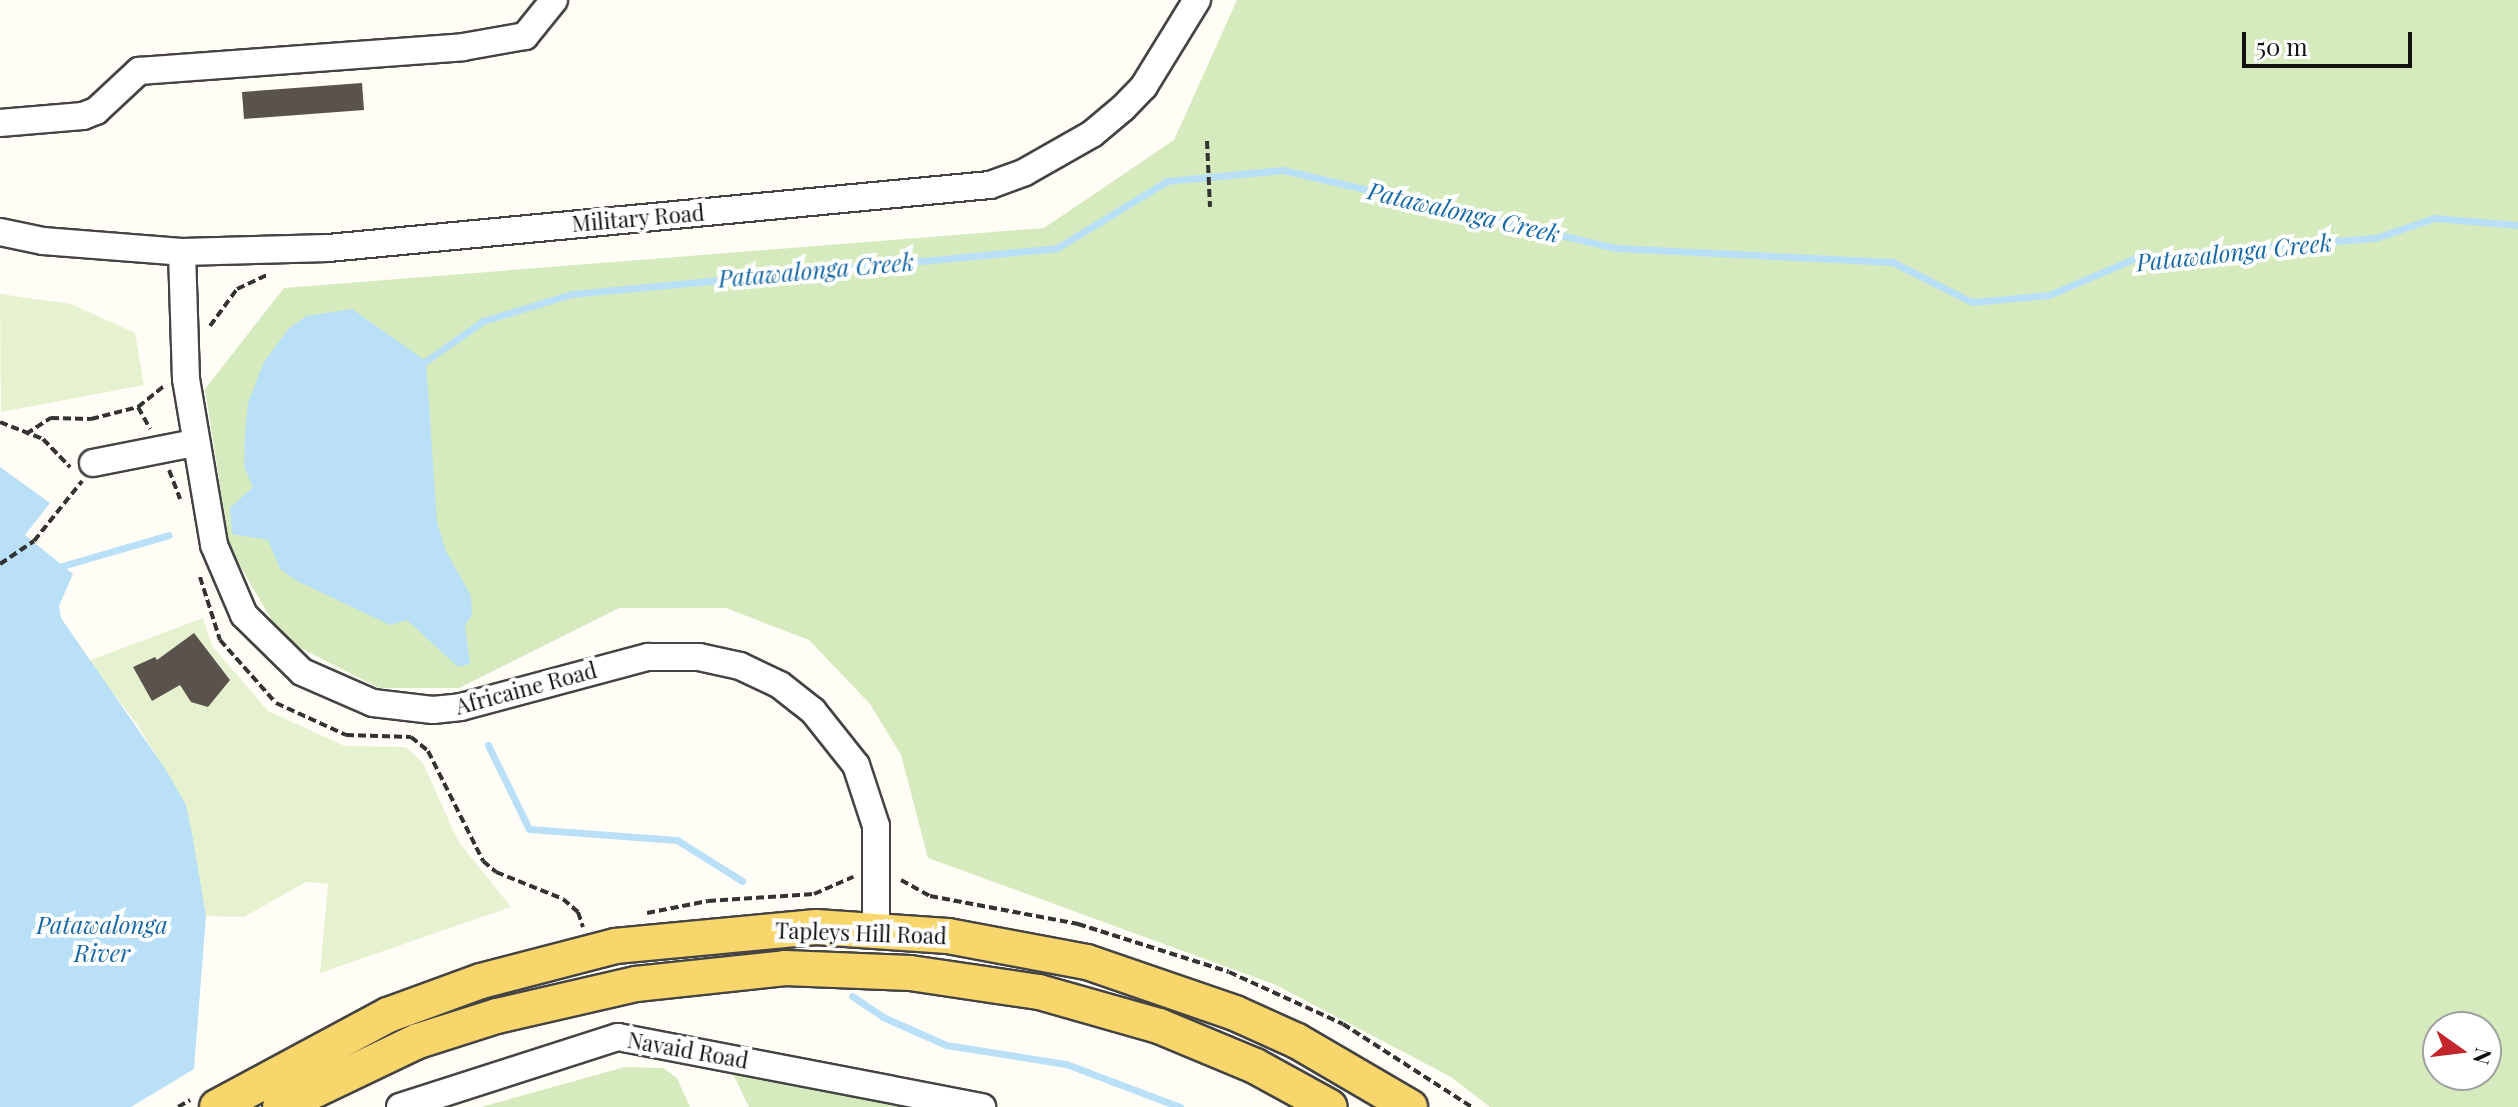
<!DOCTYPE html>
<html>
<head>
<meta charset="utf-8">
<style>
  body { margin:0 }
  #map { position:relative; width:2518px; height:1107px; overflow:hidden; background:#fffdf5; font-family:"Playfair Display",serif }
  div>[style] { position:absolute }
  .green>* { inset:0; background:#d5ebbd }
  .pitch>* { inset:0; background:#e6f2cf }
  .water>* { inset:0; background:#b9e0f7 }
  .stream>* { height:7px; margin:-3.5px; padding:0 3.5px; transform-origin:3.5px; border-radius:3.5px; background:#b9e0f7 }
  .building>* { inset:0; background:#5a524d }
  .path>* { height:4px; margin-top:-2px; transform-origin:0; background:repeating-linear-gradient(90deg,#333 0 8px,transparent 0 12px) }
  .roads { filter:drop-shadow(2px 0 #444) drop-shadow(-2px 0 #444) drop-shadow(0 2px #444) drop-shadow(0 -2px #444) }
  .minor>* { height:26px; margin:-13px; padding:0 13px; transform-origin:13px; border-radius:13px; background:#fff }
  .major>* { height:34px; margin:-17px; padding:0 17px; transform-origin:17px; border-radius:17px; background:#f9d66b }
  span { translate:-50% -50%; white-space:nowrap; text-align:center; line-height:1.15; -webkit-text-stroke:8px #fff; paint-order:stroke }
  .street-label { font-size:22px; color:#111 }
  .water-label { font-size:24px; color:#1768a6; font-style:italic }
  .north { position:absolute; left:2422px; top:1011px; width:80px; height:80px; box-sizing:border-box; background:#fff; border:2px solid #a0a0a0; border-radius:50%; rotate:104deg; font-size:22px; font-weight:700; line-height:32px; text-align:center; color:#111 }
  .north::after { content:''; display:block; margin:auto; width:28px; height:36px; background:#c4262e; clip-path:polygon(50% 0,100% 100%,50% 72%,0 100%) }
  .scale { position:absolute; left:2242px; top:32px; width:170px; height:36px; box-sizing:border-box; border:4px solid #111; border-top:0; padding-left:10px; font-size:24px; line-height:28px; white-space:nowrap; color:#111; -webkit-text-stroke:6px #fff; paint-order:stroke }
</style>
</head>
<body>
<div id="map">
  <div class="green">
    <i style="clip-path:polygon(evenodd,1237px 0,2518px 0,2518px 1107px,1490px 1107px,1451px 1077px,1276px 985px,928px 858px,901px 755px,870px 704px,809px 640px,726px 608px,619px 608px,459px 688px,379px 688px,283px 639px,230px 549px,205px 389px,284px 288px,1044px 228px,1174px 140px,1237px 0,2438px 1027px,2486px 1027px,2486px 1075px,2438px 1075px,2438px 1027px)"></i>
    <i style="clip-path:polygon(625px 1067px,663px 1068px,677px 1078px,690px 1107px,481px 1107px)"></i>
    <i style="clip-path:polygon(731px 1070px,940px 1107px,749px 1107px)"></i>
  </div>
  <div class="pitch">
    <i style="clip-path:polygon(0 294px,71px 304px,135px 333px,144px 385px,1px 412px)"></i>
    <i style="clip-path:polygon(203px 618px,212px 646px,268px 711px,345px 746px,406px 747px,423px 763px,458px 841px,511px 907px,320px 973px,328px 884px,306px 882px,244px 917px,206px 916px,185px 805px,137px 724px,88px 661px)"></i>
  </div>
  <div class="water">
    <i style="clip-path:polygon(352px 309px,426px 361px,437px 522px,446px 551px,471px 596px,472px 615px,465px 626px,470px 664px,458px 667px,407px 620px,390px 625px,297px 581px,280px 569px,268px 540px,232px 534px,230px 508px,253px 487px,244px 467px,245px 432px,248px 403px,264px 362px,289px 328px,307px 316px)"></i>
    <i style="clip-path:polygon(0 467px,50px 503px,25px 535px,73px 574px,59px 606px,61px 618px,166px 770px,186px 805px,193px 839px,206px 916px,194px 1069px,131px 1107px,0 1107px)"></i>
  </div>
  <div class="stream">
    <i style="left:426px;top:361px;width:70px;rotate:-35.1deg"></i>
    <i style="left:483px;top:321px;width:93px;rotate:-16.9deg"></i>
    <i style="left:572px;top:294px;width:487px;rotate:-5.4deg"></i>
    <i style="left:1057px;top:248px;width:129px;rotate:-31.3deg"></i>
    <i style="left:1167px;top:181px;width:117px;rotate:-5.4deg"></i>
    <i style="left:1283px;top:170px;width:342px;rotate:13.2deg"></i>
    <i style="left:1616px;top:248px;width:276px;rotate:2.9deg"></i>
    <i style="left:1892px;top:262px;width:89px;rotate:26.6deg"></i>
    <i style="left:1972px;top:302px;width:77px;rotate:-5.2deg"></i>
    <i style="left:2049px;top:295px;width:97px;rotate:-23.1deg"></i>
    <i style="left:2138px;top:257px;width:239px;rotate:-4.6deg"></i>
    <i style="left:2376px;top:238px;width:61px;rotate:-19deg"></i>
    <i style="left:2434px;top:218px;width:84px;rotate:4.8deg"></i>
    <i style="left:62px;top:566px;width:111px;rotate:-16.2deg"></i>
    <i style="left:488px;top:745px;width:93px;rotate:64deg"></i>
    <i style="left:529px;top:829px;width:148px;rotate:4.3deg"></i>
    <i style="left:677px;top:840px;width:77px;rotate:32.2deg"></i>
    <i style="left:852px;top:996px;width:37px;rotate:34deg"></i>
    <i style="left:883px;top:1017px;width:69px;rotate:24deg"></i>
    <i style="left:946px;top:1045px;width:121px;rotate:9deg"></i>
    <i style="left:1066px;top:1064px;width:122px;rotate:20.7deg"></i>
  </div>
  <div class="building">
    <i style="clip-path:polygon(362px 83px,364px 110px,244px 119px,242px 92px)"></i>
    <i style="clip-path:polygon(194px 633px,230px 680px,208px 707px,191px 702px,180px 685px,152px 701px,133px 667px,155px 657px,157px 660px)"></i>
  </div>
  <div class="path">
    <i style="left:1207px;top:141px;width:66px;rotate:87.4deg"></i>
    <i style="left:210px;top:326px;width:46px;rotate:-53.9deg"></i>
    <i style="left:237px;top:289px;width:33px;rotate:-25deg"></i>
    <i style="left:138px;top:407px;width:35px;rotate:-39deg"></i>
    <i style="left:0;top:422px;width:46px;rotate:21.6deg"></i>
    <i style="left:43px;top:439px;width:39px;rotate:46deg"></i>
    <i style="left:26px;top:434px;width:30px;rotate:-33deg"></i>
    <i style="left:51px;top:418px;width:40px;rotate:1.4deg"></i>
    <i style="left:91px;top:419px;width:49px;rotate:-14.3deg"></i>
    <i style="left:138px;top:407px;width:25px;rotate:61deg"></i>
    <i style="left:169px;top:470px;width:31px;rotate:69deg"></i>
    <i style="left:0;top:564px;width:41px;rotate:-34.1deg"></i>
    <i style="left:34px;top:541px;width:77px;rotate:-51.3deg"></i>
    <i style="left:200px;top:577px;width:66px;rotate:72.4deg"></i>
    <i style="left:220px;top:640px;width:84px;rotate:48.4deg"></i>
    <i style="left:276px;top:703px;width:77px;rotate:24.6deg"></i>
    <i style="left:346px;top:735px;width:65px;rotate:1.8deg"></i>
    <i style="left:411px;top:737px;width:22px;rotate:39deg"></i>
    <i style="left:428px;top:751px;width:123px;rotate:63.4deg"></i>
    <i style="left:483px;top:861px;width:17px;rotate:40deg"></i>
    <i style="left:496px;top:872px;width:72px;rotate:21.9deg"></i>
    <i style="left:563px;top:899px;width:20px;rotate:41deg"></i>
    <i style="left:578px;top:912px;width:16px;rotate:72deg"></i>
    <i style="left:901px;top:880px;width:33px;rotate:29deg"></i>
    <i style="left:930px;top:896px;width:151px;rotate:10.7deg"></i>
    <i style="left:1078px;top:924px;width:158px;rotate:17.6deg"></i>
    <i style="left:1229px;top:972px;width:125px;rotate:24.5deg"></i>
    <i style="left:1343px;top:1024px;width:153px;rotate:32.8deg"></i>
    <i style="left:647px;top:913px;width:62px;rotate:-11.1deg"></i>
    <i style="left:708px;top:901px;width:106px;rotate:-3.8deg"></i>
    <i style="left:814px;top:894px;width:43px;rotate:-23.6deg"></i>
    <i style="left:178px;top:1107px;width:14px;rotate:-30deg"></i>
  </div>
  <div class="roads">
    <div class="minor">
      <i style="left:0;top:123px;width:83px;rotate:-4.8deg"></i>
      <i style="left:83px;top:116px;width:14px;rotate:-21deg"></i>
      <i style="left:96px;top:111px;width:59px;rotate:-42.9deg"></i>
      <i style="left:139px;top:71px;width:325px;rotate:-4.2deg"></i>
      <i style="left:463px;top:47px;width:63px;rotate:-10.1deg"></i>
      <i style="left:525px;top:36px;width:46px;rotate:-51.1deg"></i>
      <i style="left:0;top:232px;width:44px;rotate:11.8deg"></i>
      <i style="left:43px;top:241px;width:139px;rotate:4.5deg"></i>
      <i style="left:182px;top:252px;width:146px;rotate:-1.6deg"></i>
      <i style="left:328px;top:248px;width:665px;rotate:-5.44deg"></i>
      <i style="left:990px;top:185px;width:37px;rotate:-20deg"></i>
      <i style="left:1025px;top:172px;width:77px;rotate:-29.6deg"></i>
      <i style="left:1092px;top:134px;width:40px;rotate:-40deg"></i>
      <i style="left:1123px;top:108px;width:30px;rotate:-46deg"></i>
      <i style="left:1144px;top:86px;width:101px;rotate:-58.4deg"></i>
      <i style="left:182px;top:252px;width:127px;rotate:88.2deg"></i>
      <i style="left:186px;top:379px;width:168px;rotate:80.4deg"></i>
      <i style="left:214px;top:545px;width:76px;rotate:66.8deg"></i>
      <i style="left:244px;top:615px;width:81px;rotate:44.5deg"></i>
      <i style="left:302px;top:672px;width:77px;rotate:23.6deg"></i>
      <i style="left:373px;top:703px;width:60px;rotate:6.7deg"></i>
      <i style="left:433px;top:710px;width:28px;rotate:-6deg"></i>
      <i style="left:461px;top:707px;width:194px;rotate:-15deg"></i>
      <i style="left:648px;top:657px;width:51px"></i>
      <i style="left:699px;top:657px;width:42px;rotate:12.4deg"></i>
      <i style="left:740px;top:666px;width:44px;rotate:25.4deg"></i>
      <i style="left:780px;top:685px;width:42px;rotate:38.2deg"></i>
      <i style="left:813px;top:711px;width:69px;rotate:51.5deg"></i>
      <i style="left:856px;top:765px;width:64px;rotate:71.8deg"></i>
      <i style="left:876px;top:826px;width:104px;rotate:90deg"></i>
      <i style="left:93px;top:463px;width:103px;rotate:-11.2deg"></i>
      <i style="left:400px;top:1107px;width:229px;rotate:-17.8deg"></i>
      <i style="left:618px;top:1037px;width:371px;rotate:10.9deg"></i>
    </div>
    <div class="major">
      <i style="left:217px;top:1107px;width:194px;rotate:-28.3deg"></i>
      <i style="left:388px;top:1015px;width:99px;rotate:-20.1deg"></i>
      <i style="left:481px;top:981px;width:138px;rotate:-14.6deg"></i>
      <i style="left:615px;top:946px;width:202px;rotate:-5.4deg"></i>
      <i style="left:816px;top:927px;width:132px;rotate:3.9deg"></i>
      <i style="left:948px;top:936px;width:141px;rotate:10.6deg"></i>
      <i style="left:1087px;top:962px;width:157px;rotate:19deg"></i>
      <i style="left:1235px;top:1013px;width:68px;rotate:24.3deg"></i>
      <i style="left:1297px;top:1041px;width:131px;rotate:30.3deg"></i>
      <i style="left:280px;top:1107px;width:153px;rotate:-25.6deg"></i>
      <i style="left:418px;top:1041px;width:83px;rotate:-17.6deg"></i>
      <i style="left:497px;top:1016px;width:143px;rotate:-13deg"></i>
      <i style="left:636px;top:984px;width:150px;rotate:-6.1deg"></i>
      <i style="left:785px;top:968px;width:125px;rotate:2.3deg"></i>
      <i style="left:910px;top:973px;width:130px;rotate:8.4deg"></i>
      <i style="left:1039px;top:992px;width:125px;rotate:15.8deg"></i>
      <i style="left:1159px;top:1026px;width:104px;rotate:22.6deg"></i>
      <i style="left:1255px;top:1066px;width:85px;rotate:28.7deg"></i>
    </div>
  </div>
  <div class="street-label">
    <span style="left:638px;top:218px;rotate:-5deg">Military Road</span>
    <span style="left:526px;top:688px;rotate:-15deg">Africaine Road</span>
    <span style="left:861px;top:933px;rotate:2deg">Tapleys Hill Road</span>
    <span style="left:688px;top:1050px;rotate:10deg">Navaid Road</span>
  </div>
  <div class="water-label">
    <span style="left:1464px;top:212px;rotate:13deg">Patawalonga Creek</span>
    <span style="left:2234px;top:252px;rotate:-6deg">Patawalonga Creek</span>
    <span style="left:816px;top:270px;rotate:-5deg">Patawalonga Creek</span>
    <span style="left:102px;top:939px">Patawalonga<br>River</span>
  </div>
  <div class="north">N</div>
  <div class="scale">50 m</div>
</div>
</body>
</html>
